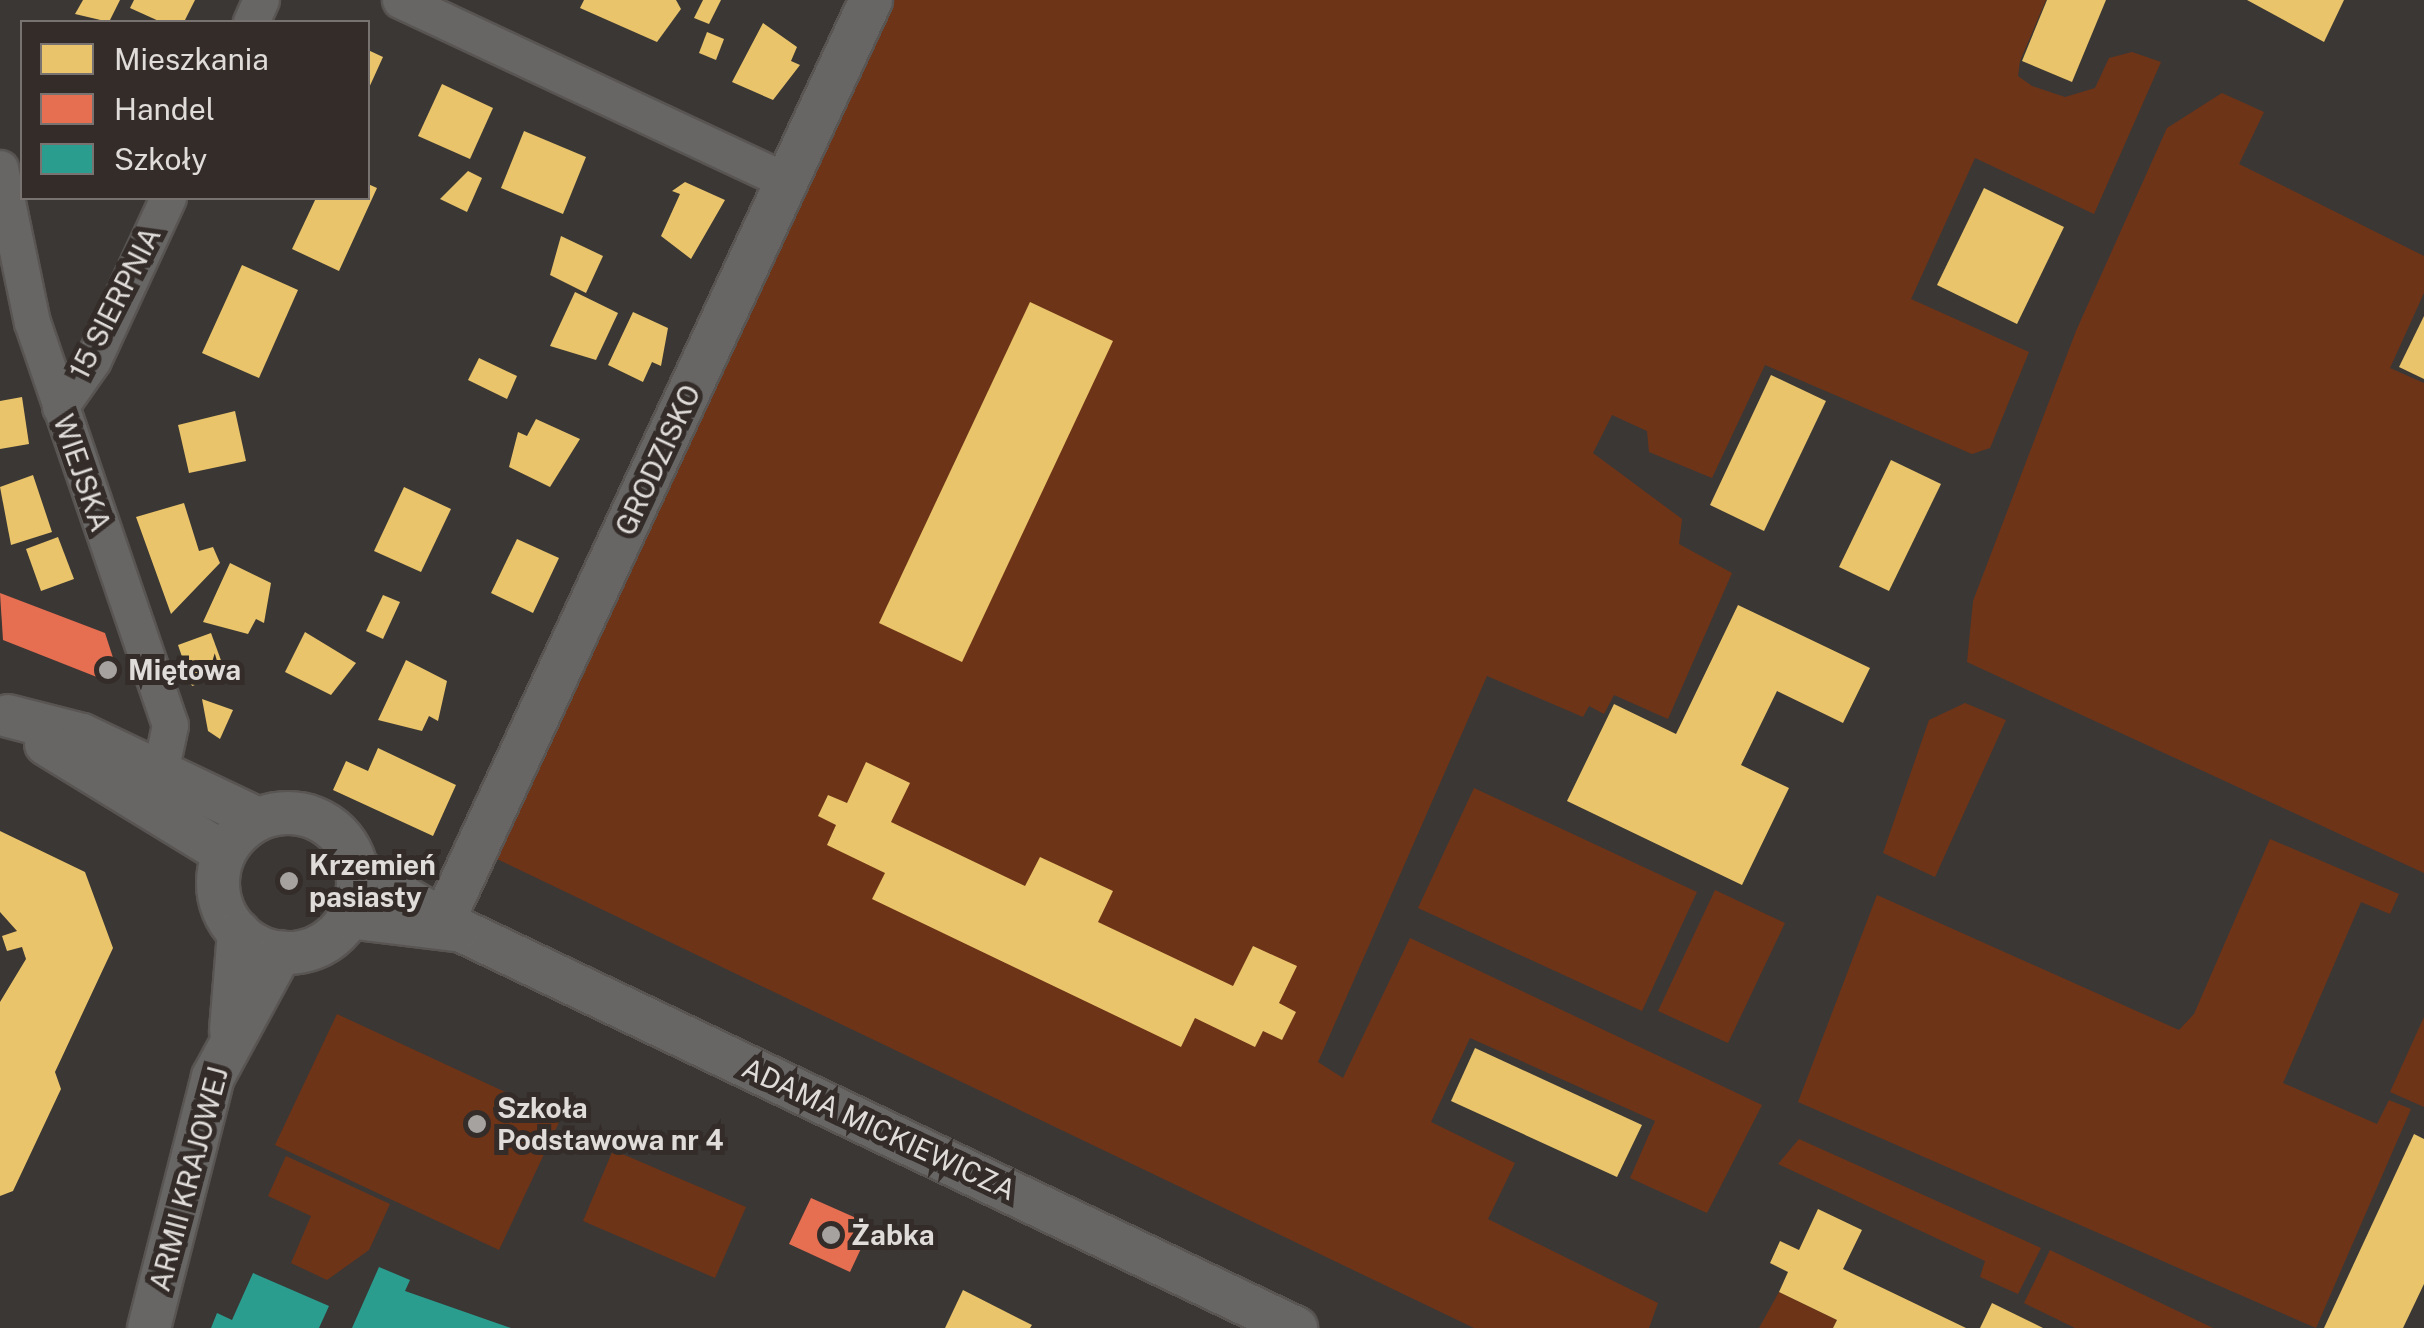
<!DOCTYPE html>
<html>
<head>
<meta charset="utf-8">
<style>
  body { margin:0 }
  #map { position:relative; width:2424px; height:1328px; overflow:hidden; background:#3b3735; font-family:"Public Sans",sans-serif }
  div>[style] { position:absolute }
  .green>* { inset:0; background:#6e3418 }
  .homes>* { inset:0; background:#e9c46a }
  .shops>* { inset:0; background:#e76f51 }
  .schools>* { inset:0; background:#2a9d8f }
  .roads { filter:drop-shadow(2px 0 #585553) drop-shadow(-2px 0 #585553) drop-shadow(0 2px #585553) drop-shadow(0 -2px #585553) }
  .minor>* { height:35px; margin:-17.5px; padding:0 17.5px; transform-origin:17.5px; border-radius:17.5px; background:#686665 }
  .tertiary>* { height:42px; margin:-21px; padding:0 21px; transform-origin:21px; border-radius:21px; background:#686665 }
  .tertiary>.ring { margin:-21px; padding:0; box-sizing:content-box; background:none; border:42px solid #686665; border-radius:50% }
  .dots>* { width:28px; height:28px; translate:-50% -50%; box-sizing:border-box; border:5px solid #332c29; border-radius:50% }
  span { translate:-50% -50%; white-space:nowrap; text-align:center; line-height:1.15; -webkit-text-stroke:10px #332c29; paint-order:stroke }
  .street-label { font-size:28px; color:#e0dcda }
  .poi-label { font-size:28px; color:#e0dcda; font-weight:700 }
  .left { translate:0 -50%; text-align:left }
  .legend { position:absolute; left:20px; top:20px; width:350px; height:180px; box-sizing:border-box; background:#332c29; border:2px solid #787270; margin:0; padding:12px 18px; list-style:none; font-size:30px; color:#e0dcda }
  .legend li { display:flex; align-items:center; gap:20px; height:50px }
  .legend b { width:50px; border:2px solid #787270 }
</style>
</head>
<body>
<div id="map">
  <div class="green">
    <i style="clip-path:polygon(890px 0,2046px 0,2020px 61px,2018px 76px,2032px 86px,2065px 97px,2095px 88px,2109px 58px,2132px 52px,2161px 62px,2094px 214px,1975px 158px,1911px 299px,2029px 352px,1990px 448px,1972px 454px,1765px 365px,1712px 478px,1649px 452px,1647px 431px,1612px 415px,1593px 453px,1682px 519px,1679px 544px,1732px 573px,1668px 719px,1614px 695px,1604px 714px,1589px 706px,1583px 717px,1487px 676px,1318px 1062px,1343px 1078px,1410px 938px,1762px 1105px,1707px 1213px,1630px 1178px,1655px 1121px,1470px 1038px,1431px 1122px,1515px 1163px,1488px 1219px,1658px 1303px,1649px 1328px,1474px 1328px,497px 859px)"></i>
    <i style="clip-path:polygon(2222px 93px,2264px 112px,2239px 164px,2424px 256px,2424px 293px,2390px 368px,2424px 383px,2424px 873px,1967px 662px,1973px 601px,2076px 331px,2167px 128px)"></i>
    <i style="clip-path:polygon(1965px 703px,2006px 720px,1935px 877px,1883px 853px,1929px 720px)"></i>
    <i style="clip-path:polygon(1474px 788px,1697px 892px,1642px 1011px,1418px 908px)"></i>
    <i style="clip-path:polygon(2270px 839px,2399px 894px,2390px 914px,2361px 902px,2283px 1083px,2377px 1124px,2389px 1100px,2411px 1109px,2316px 1328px,1798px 1102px,1877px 895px,2179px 1030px,2194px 1014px)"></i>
    <i style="clip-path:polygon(1715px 890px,1785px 923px,1728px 1043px,1658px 1011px)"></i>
    <i style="clip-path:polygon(337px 1014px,561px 1118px,499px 1250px,275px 1145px)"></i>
    <i style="clip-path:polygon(2424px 1017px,2424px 1107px,2390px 1092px)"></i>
    <i style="clip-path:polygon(1799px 1139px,2041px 1248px,2018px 1294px,1980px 1277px,1985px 1261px,1778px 1164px)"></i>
    <i style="clip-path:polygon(613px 1150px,746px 1207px,715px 1278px,583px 1221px)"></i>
    <i style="clip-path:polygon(286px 1156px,390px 1204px,369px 1250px,327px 1280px,291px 1263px,311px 1216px,268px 1196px)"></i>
    <i style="clip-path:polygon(2050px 1250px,2213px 1328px,2075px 1328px,2024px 1303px)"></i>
    <i style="clip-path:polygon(1779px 1292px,1837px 1320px,1833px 1328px,1759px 1328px)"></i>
  </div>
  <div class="homes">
    <i style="clip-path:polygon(83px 0,120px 0,109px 22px,75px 14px)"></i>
    <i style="clip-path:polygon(134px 0,195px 0,184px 22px,161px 22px,130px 8px)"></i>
    <i style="clip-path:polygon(584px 0,676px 0,681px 9px,657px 42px,580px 8px)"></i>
    <i style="clip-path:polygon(703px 0,721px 0,709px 24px,694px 18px)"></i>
    <i style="clip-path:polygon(2047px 0,2106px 0,2072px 82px,2022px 61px)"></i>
    <i style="clip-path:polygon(2247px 0,2344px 0,2324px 42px)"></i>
    <i style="clip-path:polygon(763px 23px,797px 47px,791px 61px,800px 65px,773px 100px,732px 82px)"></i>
    <i style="clip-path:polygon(707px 32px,724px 39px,716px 60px,699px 53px)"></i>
    <i style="clip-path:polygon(368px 50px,383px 57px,368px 90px)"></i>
    <i style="clip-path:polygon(442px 84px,493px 108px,470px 159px,418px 136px)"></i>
    <i style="clip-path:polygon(524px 131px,586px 157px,563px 214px,501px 188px)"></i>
    <i style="clip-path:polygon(468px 171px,482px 178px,467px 212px,440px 199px)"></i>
    <i style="clip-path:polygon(685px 182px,725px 200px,691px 259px,661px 236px,680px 194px,672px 191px)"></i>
    <i style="clip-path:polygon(368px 184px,377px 188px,339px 271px,292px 249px,316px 198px,368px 198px)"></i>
    <i style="clip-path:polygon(1984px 188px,2064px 227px,2017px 324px,1937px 285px)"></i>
    <i style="clip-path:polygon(561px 236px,603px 256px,586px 293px,550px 275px)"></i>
    <i style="clip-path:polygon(242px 265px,298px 290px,259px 378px,202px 353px)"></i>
    <i style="clip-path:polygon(575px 292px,618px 313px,596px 360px,550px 346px)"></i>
    <i style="clip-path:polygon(1030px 302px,1113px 341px,962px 662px,879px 623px)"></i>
    <i style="clip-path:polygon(633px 312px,668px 328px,661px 366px,652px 362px,643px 382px,608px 365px)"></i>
    <i style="clip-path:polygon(2424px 316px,2424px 379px,2399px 367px)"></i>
    <i style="clip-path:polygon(479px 358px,517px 376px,507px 399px,468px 380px)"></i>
    <i style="clip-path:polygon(1771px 375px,1826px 401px,1764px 531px,1710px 505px)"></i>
    <i style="clip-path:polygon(22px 397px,29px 444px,0 449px,0 401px)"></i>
    <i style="clip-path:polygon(235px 411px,246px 461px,189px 473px,178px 425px)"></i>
    <i style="clip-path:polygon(536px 419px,580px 439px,550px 487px,509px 467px,518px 432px,527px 436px)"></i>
    <i style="clip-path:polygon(1891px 460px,1941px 484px,1889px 591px,1839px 567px)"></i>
    <i style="clip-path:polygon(33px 475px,52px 532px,11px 545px,0 487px)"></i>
    <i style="clip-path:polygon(404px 487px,451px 509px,421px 572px,374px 551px)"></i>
    <i style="clip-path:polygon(184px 503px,199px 551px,213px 547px,220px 563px,171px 614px,136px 517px)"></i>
    <i style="clip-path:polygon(58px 537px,74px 579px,41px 591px,26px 549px)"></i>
    <i style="clip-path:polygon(517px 539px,559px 558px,533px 613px,491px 593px)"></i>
    <i style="clip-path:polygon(230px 563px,271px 583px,264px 623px,256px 619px,248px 634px,203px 622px)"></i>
    <i style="clip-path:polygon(383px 595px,400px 602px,383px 639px,366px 631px)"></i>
    <i style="clip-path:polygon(1738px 605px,1870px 668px,1843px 723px,1777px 691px,1741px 765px,1789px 788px,1742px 885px,1567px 801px,1614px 704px,1676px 734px)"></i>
    <i style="clip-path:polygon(305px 632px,356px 663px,331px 695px,285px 672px)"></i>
    <i style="clip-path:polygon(211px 633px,226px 674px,192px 686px,178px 645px)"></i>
    <i style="clip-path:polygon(406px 660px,447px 681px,438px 721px,429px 716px,422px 731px,378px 720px)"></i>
    <i style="clip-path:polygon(202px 699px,233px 710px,220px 739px,208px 731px)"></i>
    <i style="clip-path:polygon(378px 748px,456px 785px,433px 836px,333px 790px,346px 761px,368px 771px)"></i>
    <i style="clip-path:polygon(866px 762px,910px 783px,891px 822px,1025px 886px,1040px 857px,1113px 891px,1098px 922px,1233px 986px,1253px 946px,1297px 966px,1279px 1003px,1296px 1012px,1282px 1040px,1263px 1031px,1255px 1047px,1195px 1018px,1181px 1047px,872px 899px,885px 873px,827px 845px,836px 825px,818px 816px,828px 795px,847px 803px)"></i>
    <i style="clip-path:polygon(0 831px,85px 872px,113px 948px,55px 1072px,61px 1089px,13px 1191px,0 1196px,0 1002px,26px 959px,22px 947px,7px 951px,2px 936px,17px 931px,0 912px)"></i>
    <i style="clip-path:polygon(1475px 1048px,1642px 1125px,1617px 1177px,1451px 1101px)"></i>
    <i style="clip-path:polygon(2414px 1134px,2424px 1139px,2424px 1284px,2403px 1328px,2324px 1328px)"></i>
    <i style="clip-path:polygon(1818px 1209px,1862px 1230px,1843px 1269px,1966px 1328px,1833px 1328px,1837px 1320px,1779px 1292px,1788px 1272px,1770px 1263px,1780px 1241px,1799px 1250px)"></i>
    <i style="clip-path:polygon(963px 1290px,1032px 1325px,1030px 1328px,945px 1328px)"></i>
    <i style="clip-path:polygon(1992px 1303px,2043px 1328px,1980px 1328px)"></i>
  </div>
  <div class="shops">
    <i style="clip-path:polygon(0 593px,105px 633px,117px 670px,107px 681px,3px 640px)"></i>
    <i style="clip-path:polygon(811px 1198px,872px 1225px,850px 1272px,789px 1244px)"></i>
  </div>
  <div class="schools">
    <i style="clip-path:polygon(379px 1267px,410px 1280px,405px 1291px,511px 1328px,352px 1328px)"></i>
    <i style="clip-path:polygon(253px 1273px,329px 1306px,319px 1328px,211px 1328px,217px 1313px,232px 1320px)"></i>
  </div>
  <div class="roads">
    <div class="minor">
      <i style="left:400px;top:0;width:427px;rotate:25.1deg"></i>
      <i style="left:251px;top:22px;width:24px;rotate:-66deg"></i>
      <i style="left:0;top:168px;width:157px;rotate:78.3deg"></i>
      <i style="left:32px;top:322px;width:426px;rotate:71.1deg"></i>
      <i style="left:170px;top:725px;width:48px;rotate:102deg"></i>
      <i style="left:60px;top:407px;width:57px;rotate:-54.9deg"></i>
      <i style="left:93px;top:360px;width:179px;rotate:-65.2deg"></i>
    </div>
    <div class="tertiary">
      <i style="left:8px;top:716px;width:76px;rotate:14.4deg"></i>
      <i style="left:82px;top:735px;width:195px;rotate:25.5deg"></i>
      <i style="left:46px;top:744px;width:209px;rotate:31.5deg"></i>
      <i class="ring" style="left:218px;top:813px;width:98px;height:98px"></i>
      <i style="left:357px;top:870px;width:121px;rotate:30.2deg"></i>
      <i style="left:462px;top:931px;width:924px;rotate:25.46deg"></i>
      <i style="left:348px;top:917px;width:109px;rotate:6.9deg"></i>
      <i style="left:444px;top:919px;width:1013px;rotate:-65.08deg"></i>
      <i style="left:231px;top:1030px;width:98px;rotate:-85.3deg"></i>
      <i style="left:149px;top:1328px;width:259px;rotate:-75.7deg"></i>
      <i style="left:213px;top:1077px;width:142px;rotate:-61.5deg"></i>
    </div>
  </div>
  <div class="dots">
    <i style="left:108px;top:670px;background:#a6a2a0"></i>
    <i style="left:289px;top:881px;background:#a6a2a0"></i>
    <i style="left:477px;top:1124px;background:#a6a2a0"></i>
    <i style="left:831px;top:1235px;background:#a6a2a0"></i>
  </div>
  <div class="street-label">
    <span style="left:115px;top:303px;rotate:-63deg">15 SIERPNIA</span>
    <span style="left:658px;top:460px;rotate:-65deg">GRODZISKO</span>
    <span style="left:82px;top:473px;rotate:71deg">WIEJSKA</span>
    <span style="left:879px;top:1129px;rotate:25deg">ADAMA MICKIEWICZA</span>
    <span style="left:189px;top:1179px;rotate:-75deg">ARMII KRAJOWEJ</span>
  </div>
  <div class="poi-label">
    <span class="left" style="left:128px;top:670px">Miętowa</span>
    <span class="left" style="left:309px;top:881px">Krzemień<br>pasiasty</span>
    <span class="left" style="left:497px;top:1124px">Szkoła<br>Podstawowa nr 4</span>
    <span class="left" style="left:851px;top:1235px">Żabka</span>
  </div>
  <ul class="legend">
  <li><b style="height:28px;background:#e9c46a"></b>Mieszkania</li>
  <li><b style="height:28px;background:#e76f51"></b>Handel</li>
  <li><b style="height:28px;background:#2a9d8f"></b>Szkoły</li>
  </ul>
</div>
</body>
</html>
